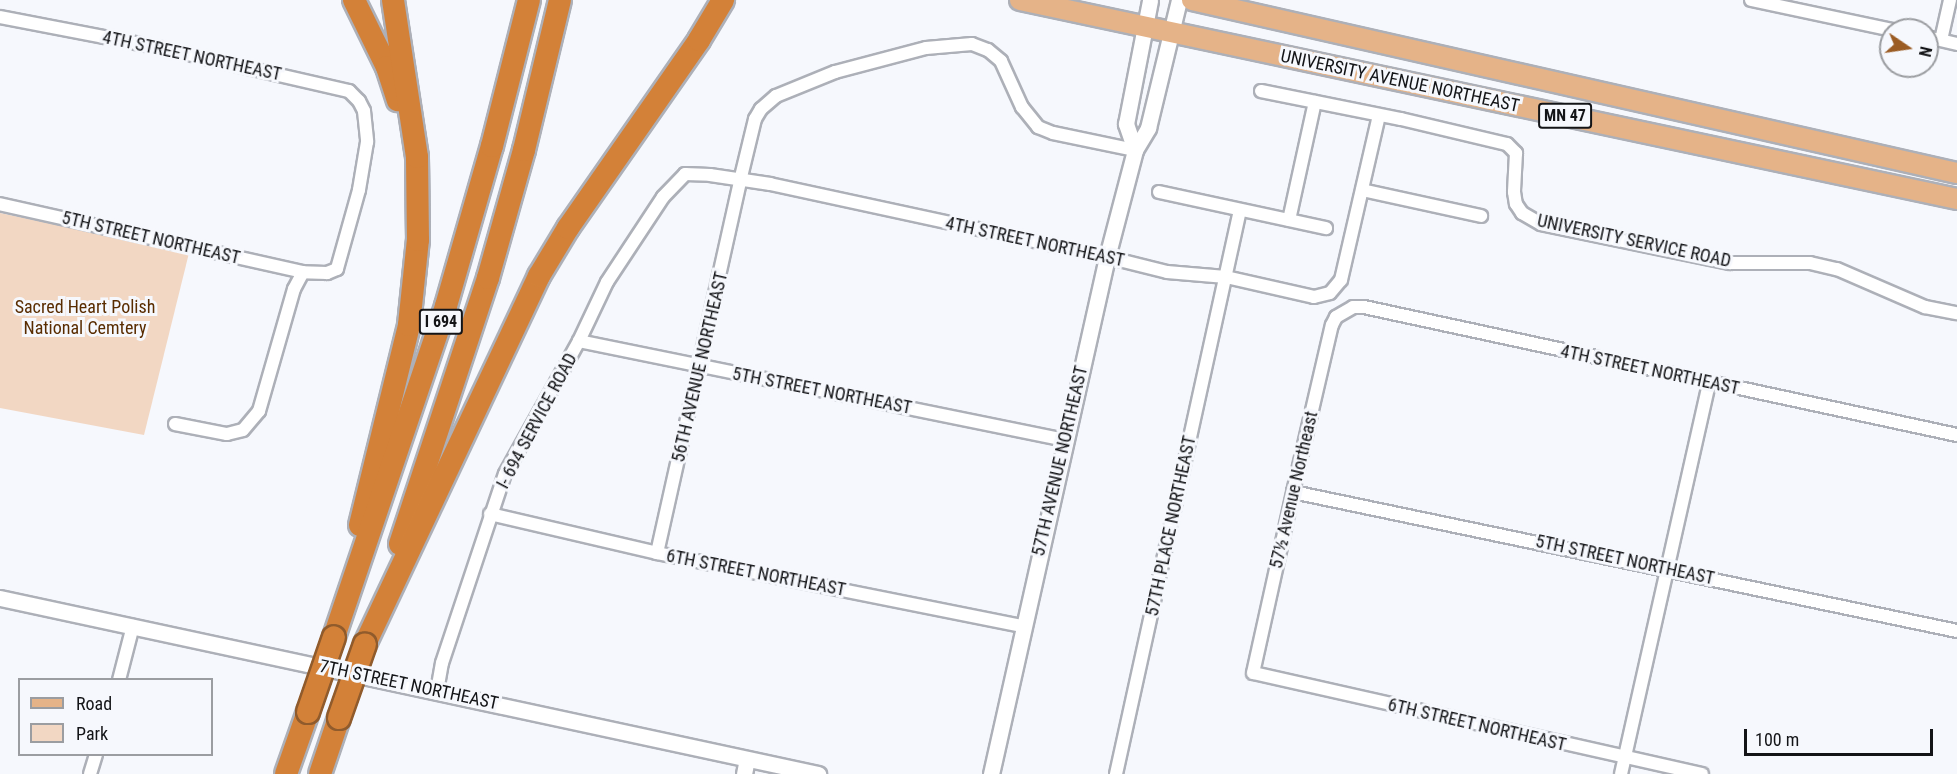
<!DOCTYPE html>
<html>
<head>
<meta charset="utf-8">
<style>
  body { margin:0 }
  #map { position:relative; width:1957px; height:774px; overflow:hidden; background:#f6f8fd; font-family:"Roboto Condensed",sans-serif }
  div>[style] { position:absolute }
  .green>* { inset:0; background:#f2d7c3 }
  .roads { filter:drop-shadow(2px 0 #adb0b8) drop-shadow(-2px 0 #adb0b8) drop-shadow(0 2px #adb0b8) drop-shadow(0 -2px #adb0b8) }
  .minor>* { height:12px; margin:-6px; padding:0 6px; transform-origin:6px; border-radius:6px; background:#fff }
  .tertiary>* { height:15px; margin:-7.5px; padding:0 7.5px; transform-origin:7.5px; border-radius:7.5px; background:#fff }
  .primary>* { height:20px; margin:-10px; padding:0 10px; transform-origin:10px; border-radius:10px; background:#e5b388 }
  .motorway>* { height:22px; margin:-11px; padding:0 11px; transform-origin:11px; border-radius:11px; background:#d38138 }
  .bridges { filter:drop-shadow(2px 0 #905b2c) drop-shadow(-2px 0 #905b2c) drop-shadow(0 2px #905b2c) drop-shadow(0 -2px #905b2c) }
  .motorway-bridge>* { height:22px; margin:-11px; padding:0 11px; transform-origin:11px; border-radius:11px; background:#d38138 }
  span { translate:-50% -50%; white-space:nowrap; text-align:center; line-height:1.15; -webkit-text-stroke:6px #f6f8fd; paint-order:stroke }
  .shield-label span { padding:2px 4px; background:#f6f8fd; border:2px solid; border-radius:4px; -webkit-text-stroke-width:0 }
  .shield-label { font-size:16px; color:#131417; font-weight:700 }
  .street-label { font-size:18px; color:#131417 }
  .park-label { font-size:18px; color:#592c00 }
  .legend { position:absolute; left:18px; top:678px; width:195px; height:78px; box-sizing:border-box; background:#f6f8fd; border:2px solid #9b9da1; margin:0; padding:8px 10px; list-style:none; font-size:18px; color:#131417 }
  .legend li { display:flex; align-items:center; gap:12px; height:30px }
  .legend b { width:30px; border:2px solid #9b9da1 }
  .north { position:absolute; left:1879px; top:18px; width:60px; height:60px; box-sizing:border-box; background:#f6f8fd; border:2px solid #9b9da1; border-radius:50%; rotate:103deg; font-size:16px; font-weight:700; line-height:24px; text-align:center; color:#131417 }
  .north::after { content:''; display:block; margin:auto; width:21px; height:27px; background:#9b5c24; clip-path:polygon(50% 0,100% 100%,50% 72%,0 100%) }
  .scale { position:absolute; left:1744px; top:729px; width:189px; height:27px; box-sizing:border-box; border:3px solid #131417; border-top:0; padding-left:8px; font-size:18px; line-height:21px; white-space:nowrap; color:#131417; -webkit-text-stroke:4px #f6f8fd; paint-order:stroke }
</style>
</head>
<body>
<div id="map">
  <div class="green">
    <i style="clip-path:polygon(0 213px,189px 253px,144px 435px,0 408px)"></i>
  </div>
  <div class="roads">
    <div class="minor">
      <i style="left:1751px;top:0;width:144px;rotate:12deg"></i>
      <i style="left:0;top:17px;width:164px;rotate:10.9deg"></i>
      <i style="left:161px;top:48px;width:193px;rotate:12.9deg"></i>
      <i style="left:349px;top:91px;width:14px;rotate:45deg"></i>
      <i style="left:359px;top:101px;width:11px;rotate:63deg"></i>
      <i style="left:364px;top:111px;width:31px;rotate:84deg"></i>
      <i style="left:367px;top:142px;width:49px;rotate:99.5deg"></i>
      <i style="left:359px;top:190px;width:82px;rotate:105.6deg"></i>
      <i style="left:337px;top:269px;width:11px;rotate:158deg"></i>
      <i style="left:327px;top:273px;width:24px;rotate:-178deg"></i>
      <i style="left:303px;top:272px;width:311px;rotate:-167.4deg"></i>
      <i style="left:1927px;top:37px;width:31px;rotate:13deg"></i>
      <i style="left:1941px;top:40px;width:41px;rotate:-77.3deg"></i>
      <i style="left:1261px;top:91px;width:143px;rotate:11.3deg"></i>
      <i style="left:1401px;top:119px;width:109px;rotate:13.3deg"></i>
      <i style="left:1507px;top:144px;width:13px;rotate:45deg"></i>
      <i style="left:1516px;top:153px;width:39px;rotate:93deg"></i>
      <i style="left:1514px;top:192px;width:12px;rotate:81deg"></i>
      <i style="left:1516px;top:204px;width:11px;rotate:56deg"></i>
      <i style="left:1522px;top:213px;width:22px;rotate:30deg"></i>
      <i style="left:1541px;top:224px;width:193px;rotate:11.7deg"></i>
      <i style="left:1730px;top:263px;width:80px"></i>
      <i style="left:1810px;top:263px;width:28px;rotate:13deg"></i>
      <i style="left:1837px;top:269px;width:96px;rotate:23.4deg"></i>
      <i style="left:1925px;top:307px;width:33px;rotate:11deg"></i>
      <i style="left:1362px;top:190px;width:122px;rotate:12.3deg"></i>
      <i style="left:1159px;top:192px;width:171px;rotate:12.2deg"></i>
      <i style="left:1289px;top:220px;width:121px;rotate:-77.6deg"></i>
      <i style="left:579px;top:341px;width:497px;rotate:11.5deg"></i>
      <i style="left:175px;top:424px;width:53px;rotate:10.9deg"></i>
      <i style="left:227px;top:434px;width:16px;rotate:-14deg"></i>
      <i style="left:243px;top:430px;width:25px;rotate:-50deg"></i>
      <i style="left:259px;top:411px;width:127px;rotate:-74deg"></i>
      <i style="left:294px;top:289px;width:19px;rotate:-62deg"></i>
      <i style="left:1293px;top:492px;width:678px;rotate:11.82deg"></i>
      <i style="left:490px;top:514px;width:171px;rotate:13.1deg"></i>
      <i style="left:657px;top:553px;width:373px;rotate:11.3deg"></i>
      <i style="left:657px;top:553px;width:381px;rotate:-77.4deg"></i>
      <i style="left:740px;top:181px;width:64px;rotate:-76.4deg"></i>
      <i style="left:755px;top:119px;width:12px;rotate:-59deg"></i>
      <i style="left:761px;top:109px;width:20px;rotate:-41deg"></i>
      <i style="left:776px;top:96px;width:64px;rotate:-22.1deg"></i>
      <i style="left:835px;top:72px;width:94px;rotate:-14.8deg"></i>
      <i style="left:926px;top:48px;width:46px;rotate:-5deg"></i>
      <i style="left:972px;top:44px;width:17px;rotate:21deg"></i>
      <i style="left:988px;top:50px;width:17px;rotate:40deg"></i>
      <i style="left:1001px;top:61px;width:51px;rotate:65.5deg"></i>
      <i style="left:1022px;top:107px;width:26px;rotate:51deg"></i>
      <i style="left:1038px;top:127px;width:16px;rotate:22deg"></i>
      <i style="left:1053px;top:133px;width:84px;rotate:11.7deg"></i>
      <i style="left:119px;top:680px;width:56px;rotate:-75.5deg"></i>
      <i style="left:437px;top:691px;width:28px;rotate:-80deg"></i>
      <i style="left:442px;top:663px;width:199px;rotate:-71.6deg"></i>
      <i style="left:505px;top:474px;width:152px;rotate:-60.9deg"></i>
      <i style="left:579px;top:341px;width:65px;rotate:-64.6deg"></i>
      <i style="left:607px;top:282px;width:102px;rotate:-56.6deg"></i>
      <i style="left:663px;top:197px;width:32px;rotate:-46deg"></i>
      <i style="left:685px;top:174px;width:25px;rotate:2deg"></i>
      <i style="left:710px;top:175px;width:61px;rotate:8.5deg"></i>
      <i style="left:770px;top:184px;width:345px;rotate:12.2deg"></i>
      <i style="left:1107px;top:257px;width:62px;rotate:14deg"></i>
      <i style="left:1167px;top:272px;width:59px;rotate:4.8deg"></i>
      <i style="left:1226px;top:277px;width:90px;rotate:12.8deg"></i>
      <i style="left:1314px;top:297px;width:16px;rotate:-14deg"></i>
      <i style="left:1330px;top:293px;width:17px;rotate:-50deg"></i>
      <i style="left:1341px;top:280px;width:168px;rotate:-77deg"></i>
      <i style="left:90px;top:774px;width:21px;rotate:-73deg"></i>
      <i style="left:1116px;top:774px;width:577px;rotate:-77.6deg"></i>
      <i style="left:1621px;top:774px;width:401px;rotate:-77.3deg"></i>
      <i style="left:1702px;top:774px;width:460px;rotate:-167.3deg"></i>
      <i style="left:1253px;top:673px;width:185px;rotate:-77.5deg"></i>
      <i style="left:1293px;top:492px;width:171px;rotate:-76.9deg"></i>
      <i style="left:1332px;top:325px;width:9px;rotate:-63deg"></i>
      <i style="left:1336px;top:317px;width:20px;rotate:-30deg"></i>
      <i style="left:1353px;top:307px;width:11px"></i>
      <i style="left:1364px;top:307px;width:607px;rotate:12.18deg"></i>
    </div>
    <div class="tertiary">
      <i style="left:1135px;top:150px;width:28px;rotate:-109deg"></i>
      <i style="left:1126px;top:124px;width:126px;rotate:-79deg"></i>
      <i style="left:0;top:598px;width:837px;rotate:12.14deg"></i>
      <i style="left:744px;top:774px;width:15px;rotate:-79deg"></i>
      <i style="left:991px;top:774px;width:530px;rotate:-77.35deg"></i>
      <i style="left:1107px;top:257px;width:111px;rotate:-75.3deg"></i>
      <i style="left:1135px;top:150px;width:26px;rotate:-59deg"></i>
      <i style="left:1148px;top:128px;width:132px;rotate:-76.4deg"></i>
    </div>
    <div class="primary">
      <i style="left:1020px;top:0;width:958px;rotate:11.99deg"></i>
      <i style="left:1192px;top:0;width:784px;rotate:12.74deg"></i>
    </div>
    <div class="motorway">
      <i style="left:354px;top:0;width:75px;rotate:63.8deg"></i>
      <i style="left:387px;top:67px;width:35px;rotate:72deg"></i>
      <i style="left:360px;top:525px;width:206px;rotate:-76.2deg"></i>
      <i style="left:409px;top:325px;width:85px;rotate:-84deg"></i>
      <i style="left:418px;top:240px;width:83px;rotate:-90.7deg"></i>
      <i style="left:417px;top:157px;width:159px;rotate:-98.7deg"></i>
      <i style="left:400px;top:544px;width:280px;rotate:-71.7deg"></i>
      <i style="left:488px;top:278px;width:133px;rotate:-74.3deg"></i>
      <i style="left:524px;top:150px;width:154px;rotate:-76.5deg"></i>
      <i style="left:334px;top:637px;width:349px;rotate:-71.3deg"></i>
      <i style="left:446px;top:306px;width:166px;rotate:-74deg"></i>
      <i style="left:492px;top:146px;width:151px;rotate:-75.8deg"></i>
      <i style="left:365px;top:644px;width:407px;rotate:-64.7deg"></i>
      <i style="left:539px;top:276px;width:56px;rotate:-58.9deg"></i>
      <i style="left:568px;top:228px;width:229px;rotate:-55.1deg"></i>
      <i style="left:699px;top:40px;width:47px;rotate:-59deg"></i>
      <i style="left:286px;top:774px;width:66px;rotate:-70.5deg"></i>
      <i style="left:320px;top:774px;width:59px;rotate:-71.3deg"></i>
    </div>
  </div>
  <div class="bridges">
    <div class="motorway-bridge">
      <i style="left:308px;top:712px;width:79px;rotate:-70.9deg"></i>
      <i style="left:339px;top:718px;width:78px;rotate:-70.6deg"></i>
    </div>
  </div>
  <div class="shield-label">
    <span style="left:1565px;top:116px">MN 47</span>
    <span style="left:441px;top:322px">I 694</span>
  </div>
  <div class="street-label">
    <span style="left:192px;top:56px;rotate:12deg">4TH STREET NORTHEAST</span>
    <span style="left:1400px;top:81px;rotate:12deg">UNIVERSITY AVENUE NORTHEAST</span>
    <span style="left:151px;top:238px;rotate:13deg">5TH STREET NORTHEAST</span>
    <span style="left:1634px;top:241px;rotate:12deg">UNIVERSITY SERVICE ROAD</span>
    <span style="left:1035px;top:242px;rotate:12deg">4TH STREET NORTHEAST</span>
    <span style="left:700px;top:367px;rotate:-77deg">56TH AVENUE NORTHEAST</span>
    <span style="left:1650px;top:370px;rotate:12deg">4TH STREET NORTHEAST</span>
    <span style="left:822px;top:391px;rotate:11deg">5TH STREET NORTHEAST</span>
    <span style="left:537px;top:421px;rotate:-62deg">I- 694 SERVICE ROAD</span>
    <span style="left:1060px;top:461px;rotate:-77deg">57TH AVENUE NORTHEAST</span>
    <span style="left:1294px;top:490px;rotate:-77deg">57½ Avenue Northeast</span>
    <span style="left:1171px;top:526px;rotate:-78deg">57TH PLACE NORTHEAST</span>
    <span style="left:1625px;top:560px;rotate:12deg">5TH STREET NORTHEAST</span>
    <span style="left:756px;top:573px;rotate:11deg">6TH STREET NORTHEAST</span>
    <span style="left:409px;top:685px;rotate:12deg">7TH STREET NORTHEAST</span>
    <span style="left:1477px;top:725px;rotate:13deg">6TH STREET NORTHEAST</span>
  </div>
  <div class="park-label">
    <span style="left:85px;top:318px">Sacred Heart Polish<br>National Cemtery</span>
  </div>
  <ul class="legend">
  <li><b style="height:8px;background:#e5b388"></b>Road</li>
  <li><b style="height:16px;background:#f2d7c3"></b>Park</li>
  </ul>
  <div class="north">N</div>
  <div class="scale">100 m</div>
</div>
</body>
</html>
